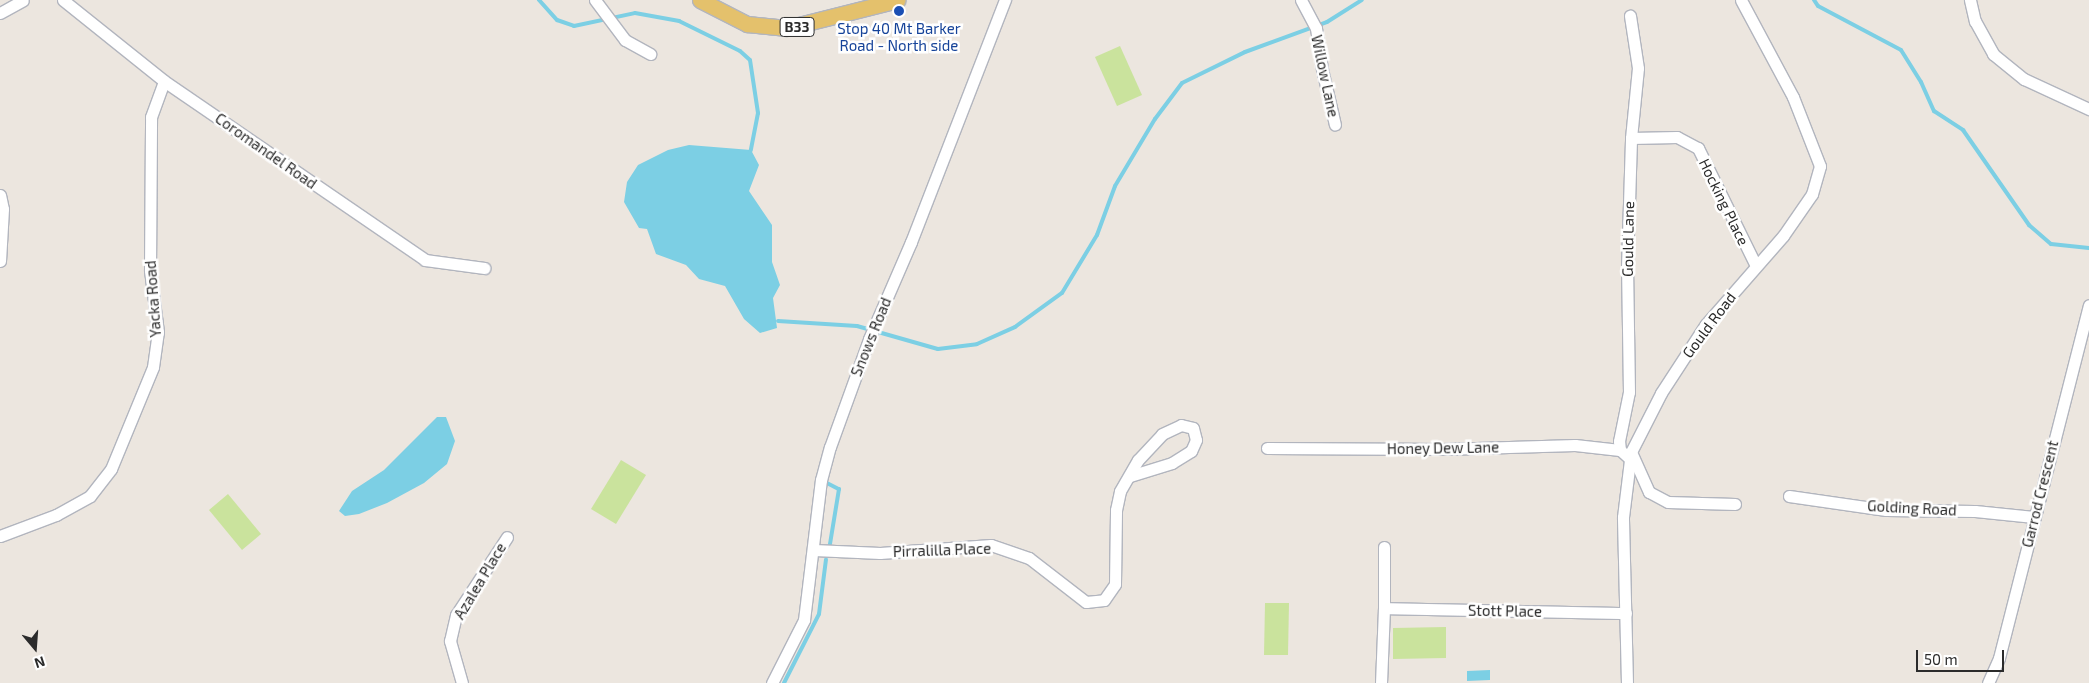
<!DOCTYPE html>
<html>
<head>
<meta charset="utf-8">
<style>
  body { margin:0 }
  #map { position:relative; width:2089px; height:683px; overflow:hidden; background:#ece6df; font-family:"Exo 2",sans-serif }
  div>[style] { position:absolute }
  .pitch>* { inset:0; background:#cae39d }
  .water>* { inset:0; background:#7ccfe4 }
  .stream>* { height:4px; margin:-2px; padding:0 2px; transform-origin:2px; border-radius:2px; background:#7ccfe4 }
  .roads { filter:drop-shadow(1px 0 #b2b5be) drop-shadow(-1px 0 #b2b5be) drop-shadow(0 1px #b2b5be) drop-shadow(0 -1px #b2b5be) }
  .minor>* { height:11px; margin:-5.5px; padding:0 5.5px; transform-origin:5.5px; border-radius:5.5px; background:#fff }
  .major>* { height:15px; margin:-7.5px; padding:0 7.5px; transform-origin:7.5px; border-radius:7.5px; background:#e4c16c }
  .dots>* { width:14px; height:14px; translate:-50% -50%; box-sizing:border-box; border:2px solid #fff; border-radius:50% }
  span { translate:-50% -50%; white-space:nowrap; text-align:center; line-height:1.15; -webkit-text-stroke:5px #fff; paint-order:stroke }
  .shield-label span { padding:1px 4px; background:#fff; border:1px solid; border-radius:4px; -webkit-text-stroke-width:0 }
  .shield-label { font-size:14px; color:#2b2b2b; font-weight:700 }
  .transit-label { font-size:15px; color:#164399 }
  .street-label { font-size:15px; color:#2b2b2b }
  .north { position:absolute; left:10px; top:623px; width:50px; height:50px; -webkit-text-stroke:4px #fff; paint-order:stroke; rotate:162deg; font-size:14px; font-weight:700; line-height:20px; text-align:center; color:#2b2b2b }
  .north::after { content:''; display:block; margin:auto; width:18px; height:22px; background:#2b2b2b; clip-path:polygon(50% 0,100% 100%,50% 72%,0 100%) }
  .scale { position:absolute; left:1916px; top:650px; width:88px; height:22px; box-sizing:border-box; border:2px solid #2b2b2b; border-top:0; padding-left:6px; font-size:15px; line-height:18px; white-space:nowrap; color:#2b2b2b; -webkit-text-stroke:4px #fff; paint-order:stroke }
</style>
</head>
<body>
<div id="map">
  <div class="pitch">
    <i style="clip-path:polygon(1120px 46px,1142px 95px,1117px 106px,1095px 57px)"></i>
    <i style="clip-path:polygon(621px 460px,646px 475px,616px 524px,591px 509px)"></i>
    <i style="clip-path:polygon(228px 494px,261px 534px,242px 550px,209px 510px)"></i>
    <i style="clip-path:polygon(1265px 603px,1289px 603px,1288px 655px,1264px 655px)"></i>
    <i style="clip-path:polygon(1446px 627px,1446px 658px,1393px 659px,1393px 628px)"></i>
  </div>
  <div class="water">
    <i style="clip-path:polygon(689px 145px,751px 150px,759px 165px,749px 191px,772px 225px,772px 262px,780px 285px,773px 298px,777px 328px,760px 333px,744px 319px,725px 286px,699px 279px,686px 265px,656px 254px,647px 229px,639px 228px,624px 202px,627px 182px,638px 165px,668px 150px)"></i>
    <i style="clip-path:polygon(437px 417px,446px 417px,455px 441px,447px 464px,424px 483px,387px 503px,359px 514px,345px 516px,339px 511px,352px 491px,384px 470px)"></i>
    <i style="clip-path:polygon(1490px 670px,1490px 680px,1467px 681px,1467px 671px)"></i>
  </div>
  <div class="stream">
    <i style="left:539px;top:0;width:27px;rotate:48deg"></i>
    <i style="left:557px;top:20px;width:18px;rotate:19deg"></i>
    <i style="left:574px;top:26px;width:62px;rotate:-12deg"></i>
    <i style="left:635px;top:13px;width:45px;rotate:10.3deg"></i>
    <i style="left:679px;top:21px;width:68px;rotate:26.2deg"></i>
    <i style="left:740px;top:51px;width:13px;rotate:42deg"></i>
    <i style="left:750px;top:60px;width:54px;rotate:81.4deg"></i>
    <i style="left:758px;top:113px;width:38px;rotate:101deg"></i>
    <i style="left:1814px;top:0;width:7px;rotate:56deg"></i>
    <i style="left:1818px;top:6px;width:94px;rotate:27.9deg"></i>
    <i style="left:1901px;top:50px;width:38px;rotate:58deg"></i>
    <i style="left:1921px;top:82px;width:32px;rotate:66deg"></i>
    <i style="left:1934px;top:111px;width:35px;rotate:33deg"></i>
    <i style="left:1963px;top:130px;width:116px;rotate:55.2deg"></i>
    <i style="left:2029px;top:225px;width:29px;rotate:41deg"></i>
    <i style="left:2051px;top:244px;width:38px;rotate:6deg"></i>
    <i style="left:778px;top:321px;width:79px;rotate:3.6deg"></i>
    <i style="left:857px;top:326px;width:84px;rotate:15.9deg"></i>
    <i style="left:938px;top:349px;width:39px;rotate:-7deg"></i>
    <i style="left:977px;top:344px;width:42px;rotate:-24.1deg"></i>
    <i style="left:1015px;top:327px;width:58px;rotate:-35.9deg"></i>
    <i style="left:1062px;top:293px;width:68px;rotate:-58.9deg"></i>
    <i style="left:1097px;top:235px;width:52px;rotate:-69.8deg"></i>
    <i style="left:1115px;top:186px;width:78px;rotate:-59.2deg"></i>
    <i style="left:1155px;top:119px;width:45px;rotate:-53.1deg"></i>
    <i style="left:1182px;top:83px;width:70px;rotate:-26.2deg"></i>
    <i style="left:1245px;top:52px;width:87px;rotate:-20.1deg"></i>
    <i style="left:1327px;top:22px;width:41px;rotate:-32.2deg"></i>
    <i style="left:823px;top:481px;width:18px;rotate:27deg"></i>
    <i style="left:839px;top:489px;width:56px;rotate:99.3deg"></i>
    <i style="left:784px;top:683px;width:77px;rotate:-63.1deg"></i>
    <i style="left:819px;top:614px;width:55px;rotate:-82.7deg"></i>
  </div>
  <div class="roads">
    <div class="minor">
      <i style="left:63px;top:0;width:129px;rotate:38.7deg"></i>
      <i style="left:164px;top:81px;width:316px;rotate:34.4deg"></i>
      <i style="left:425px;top:260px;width:60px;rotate:7.7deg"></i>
      <i style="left:595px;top:0;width:50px;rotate:53.1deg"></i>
      <i style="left:625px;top:40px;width:29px;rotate:29deg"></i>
      <i style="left:1301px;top:0;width:32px;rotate:62deg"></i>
      <i style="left:1316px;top:28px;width:41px;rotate:81.7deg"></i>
      <i style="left:1322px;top:69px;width:57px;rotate:76.9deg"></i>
      <i style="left:1970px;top:0;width:22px;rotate:77deg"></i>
      <i style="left:1975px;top:21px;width:38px;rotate:61deg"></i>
      <i style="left:1993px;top:54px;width:40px;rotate:39deg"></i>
      <i style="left:2024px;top:79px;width:72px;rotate:24.8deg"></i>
      <i style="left:0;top:13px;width:26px;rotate:-29deg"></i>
      <i style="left:1631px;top:138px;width:46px;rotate:-1.2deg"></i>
      <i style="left:1677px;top:137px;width:24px;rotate:28deg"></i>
      <i style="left:1698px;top:148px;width:131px;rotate:63.8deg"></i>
      <i style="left:0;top:195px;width:14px;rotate:78deg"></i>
      <i style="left:3px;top:209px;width:52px;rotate:93.3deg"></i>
      <i style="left:1267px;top:448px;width:176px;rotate:0.3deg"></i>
      <i style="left:1443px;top:449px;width:132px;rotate:-1.7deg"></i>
      <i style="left:1575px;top:445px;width:45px;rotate:6.3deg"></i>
      <i style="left:1631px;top:452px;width:44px;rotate:65.8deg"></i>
      <i style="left:1649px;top:492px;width:21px;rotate:28deg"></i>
      <i style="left:1668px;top:502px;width:67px;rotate:1.7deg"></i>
      <i style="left:1629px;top:458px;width:12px;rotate:-138deg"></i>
      <i style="left:1620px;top:450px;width:9px;rotate:-96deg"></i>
      <i style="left:1619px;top:441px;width:50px;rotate:-78.5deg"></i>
      <i style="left:1629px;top:392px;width:125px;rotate:-90.9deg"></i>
      <i style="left:1627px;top:267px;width:129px;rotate:-88.2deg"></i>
      <i style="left:1631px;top:138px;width:70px;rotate:-84.3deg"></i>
      <i style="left:1638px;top:68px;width:53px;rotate:-98.7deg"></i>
      <i style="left:1789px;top:496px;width:98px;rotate:8.2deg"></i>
      <i style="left:1886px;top:510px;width:89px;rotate:0.6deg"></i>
      <i style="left:1975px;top:511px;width:59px;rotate:5.8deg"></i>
      <i style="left:0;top:536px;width:60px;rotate:-20.6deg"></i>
      <i style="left:56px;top:515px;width:39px;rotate:-29deg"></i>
      <i style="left:90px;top:496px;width:34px;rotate:-52deg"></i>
      <i style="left:111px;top:469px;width:110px;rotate:-67.6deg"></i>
      <i style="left:153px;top:367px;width:35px;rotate:-82deg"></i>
      <i style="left:158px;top:332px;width:63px;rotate:-97.4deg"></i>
      <i style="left:150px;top:270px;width:153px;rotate:-89.6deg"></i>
      <i style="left:151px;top:117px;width:38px;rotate:-70deg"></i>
      <i style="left:1384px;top:547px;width:61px;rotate:90deg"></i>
      <i style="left:814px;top:550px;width:66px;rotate:2.6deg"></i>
      <i style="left:880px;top:553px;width:111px;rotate:-4.1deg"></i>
      <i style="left:991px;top:545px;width:40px;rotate:18.9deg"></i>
      <i style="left:1029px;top:558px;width:72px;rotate:37.7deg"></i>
      <i style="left:1086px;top:602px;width:18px;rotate:-6deg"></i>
      <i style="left:1104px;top:600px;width:19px;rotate:-55deg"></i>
      <i style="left:1115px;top:584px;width:74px;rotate:-89.2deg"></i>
      <i style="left:1116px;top:510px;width:19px;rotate:-78deg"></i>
      <i style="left:1120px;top:491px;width:36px;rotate:-60deg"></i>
      <i style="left:1138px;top:460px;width:35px;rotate:-47deg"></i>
      <i style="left:1162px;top:434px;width:21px;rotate:-25deg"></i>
      <i style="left:1181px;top:425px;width:12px;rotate:14deg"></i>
      <i style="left:1193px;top:428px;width:12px;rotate:76deg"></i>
      <i style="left:1196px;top:440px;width:12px;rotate:114deg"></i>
      <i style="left:1191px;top:451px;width:22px;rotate:148deg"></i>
      <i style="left:1172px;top:463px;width:44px;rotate:162.8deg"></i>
      <i style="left:462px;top:683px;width:44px;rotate:-105.9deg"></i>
      <i style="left:450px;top:641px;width:27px;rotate:-77deg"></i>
      <i style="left:456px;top:615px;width:93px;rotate:-56.8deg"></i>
      <i style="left:772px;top:683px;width:71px;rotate:-63.1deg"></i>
      <i style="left:804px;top:620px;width:141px;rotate:-83.1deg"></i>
      <i style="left:821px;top:480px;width:34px;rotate:-75deg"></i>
      <i style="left:830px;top:447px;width:115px;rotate:-70.1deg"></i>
      <i style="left:869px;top:339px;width:106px;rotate:-66.6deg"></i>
      <i style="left:911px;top:242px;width:260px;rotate:-68.8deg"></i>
      <i style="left:1381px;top:683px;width:75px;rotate:-87.7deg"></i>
      <i style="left:1384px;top:608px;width:242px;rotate:1.2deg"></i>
      <i style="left:1627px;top:683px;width:166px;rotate:-91.4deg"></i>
      <i style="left:1623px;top:517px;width:65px;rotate:-83deg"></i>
      <i style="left:1631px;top:452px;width:66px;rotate:-63deg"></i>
      <i style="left:1661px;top:393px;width:82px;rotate:-56.9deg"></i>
      <i style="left:1706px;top:324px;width:117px;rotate:-48.8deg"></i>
      <i style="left:1783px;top:236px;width:51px;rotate:-55.4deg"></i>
      <i style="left:1812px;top:194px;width:29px;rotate:-74deg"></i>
      <i style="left:1820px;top:166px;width:74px;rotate:-111.4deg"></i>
      <i style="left:1793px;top:97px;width:110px;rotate:-118.2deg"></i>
      <i style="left:1988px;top:683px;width:27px;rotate:-66deg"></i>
      <i style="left:1999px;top:658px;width:364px;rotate:-75.7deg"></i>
    </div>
    <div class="major">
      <i style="left:700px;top:0;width:53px;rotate:27.1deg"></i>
      <i style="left:747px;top:24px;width:40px;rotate:5.7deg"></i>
      <i style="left:787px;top:28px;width:114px;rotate:-14.2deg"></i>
    </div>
  </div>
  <div class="dots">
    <i style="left:899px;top:11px;background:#1a4fb4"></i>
  </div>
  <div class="shield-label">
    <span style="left:797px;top:27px">B33</span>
  </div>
  <div class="transit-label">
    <span style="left:899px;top:37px">Stop 40 Mt Barker<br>Road - North side</span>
  </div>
  <div class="street-label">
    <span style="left:1325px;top:76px;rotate:78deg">Willow Lane</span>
    <span style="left:266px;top:151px;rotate:35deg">Coromandel Road</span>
    <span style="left:1724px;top:202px;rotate:64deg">Hocking Place</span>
    <span style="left:1628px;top:239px;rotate:-89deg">Gould Lane</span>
    <span style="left:153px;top:299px;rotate:-94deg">Yacka Road</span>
    <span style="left:1709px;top:325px;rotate:-53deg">Gould Road</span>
    <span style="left:871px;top:337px;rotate:-68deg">Snows Road</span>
    <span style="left:1443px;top:448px;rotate:-1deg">Honey Dew Lane</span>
    <span style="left:2040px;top:494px;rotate:-76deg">Garrod Crescent</span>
    <span style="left:1912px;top:508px;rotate:3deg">Golding Road</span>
    <span style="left:942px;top:550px;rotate:-2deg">Pirralilla Place</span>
    <span style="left:480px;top:581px;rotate:-59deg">Azalea Place</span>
    <span style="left:1505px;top:611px;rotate:1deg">Stott Place</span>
  </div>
  <div class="north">N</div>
  <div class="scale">50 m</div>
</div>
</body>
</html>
